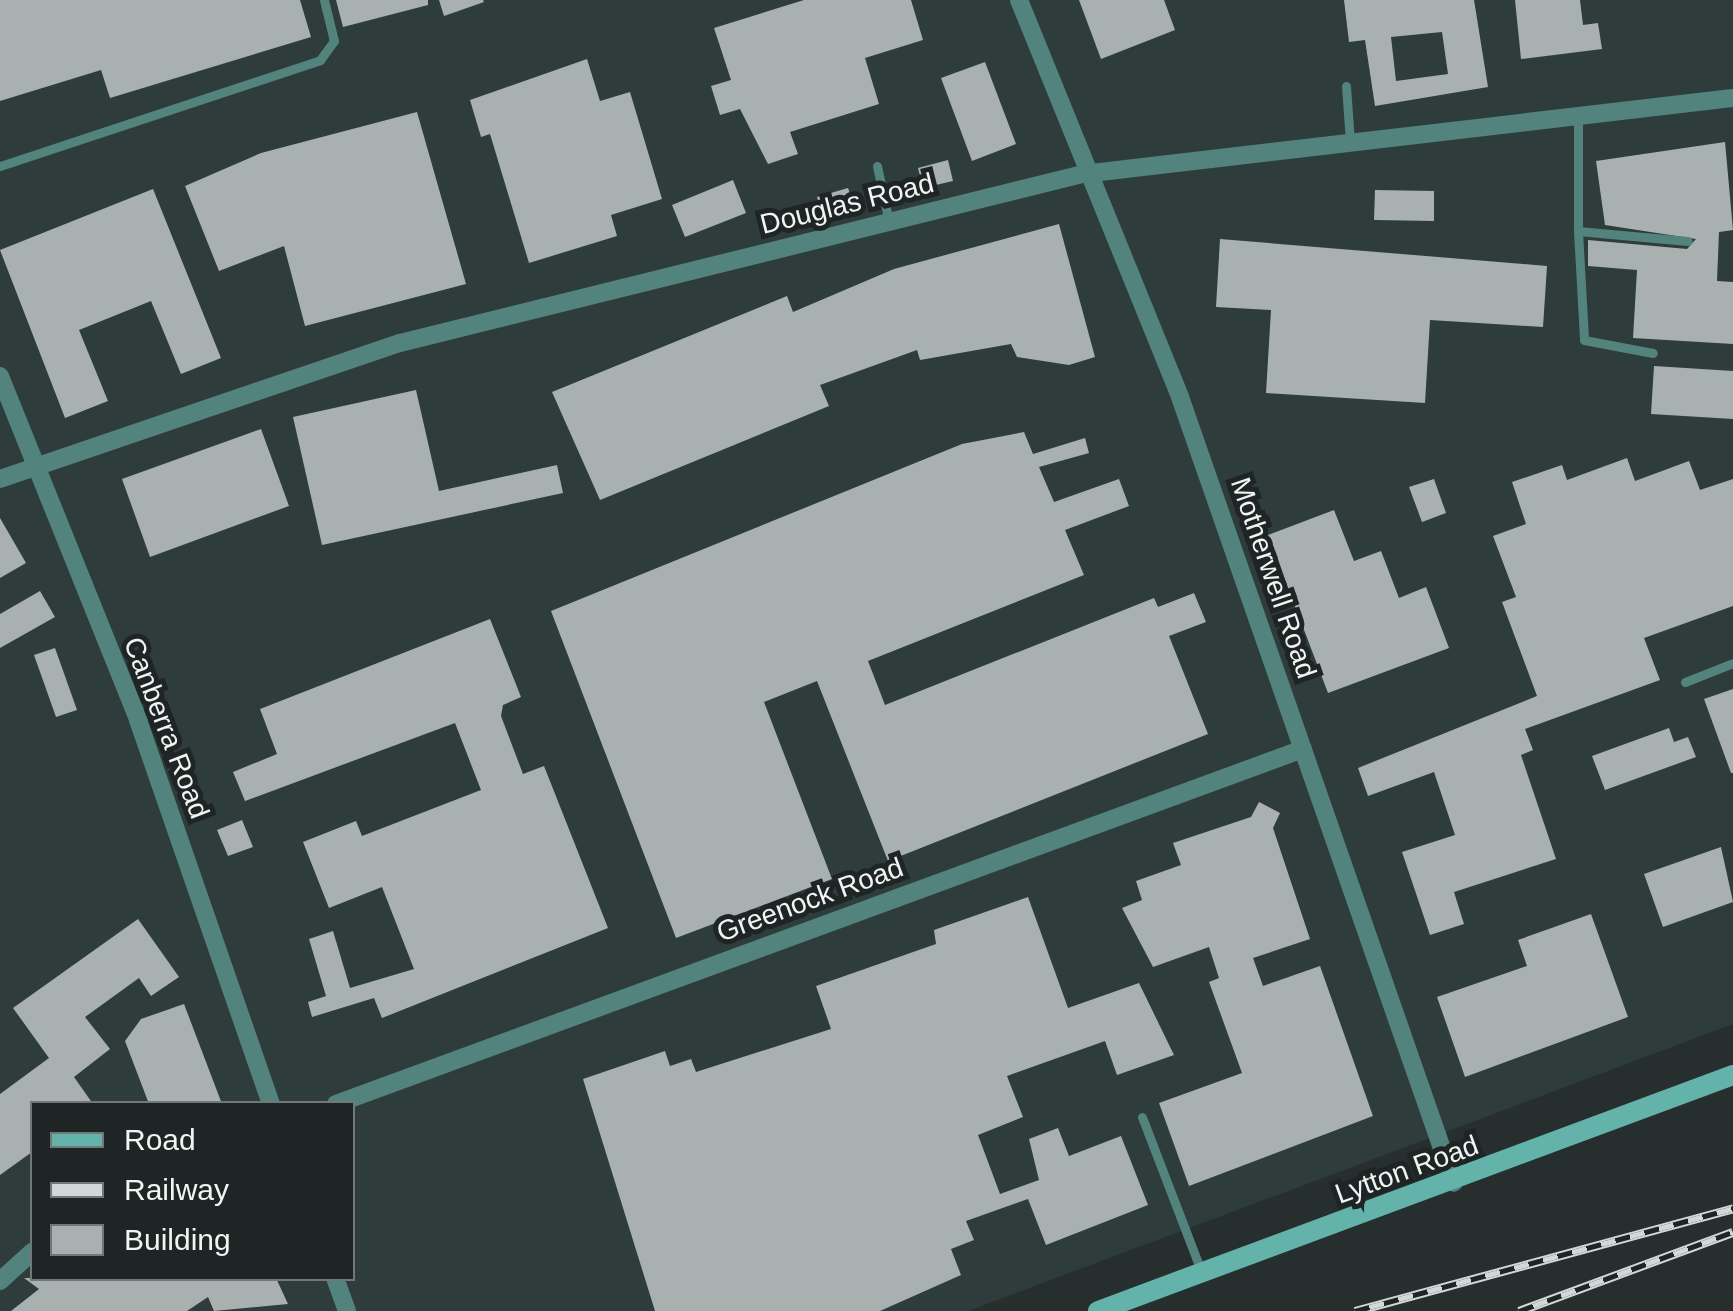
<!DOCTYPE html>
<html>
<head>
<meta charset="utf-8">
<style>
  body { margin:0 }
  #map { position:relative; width:1733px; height:1311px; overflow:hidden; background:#272f2e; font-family:Helvetica,sans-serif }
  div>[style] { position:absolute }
  .built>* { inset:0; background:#2e3d3b }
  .building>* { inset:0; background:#a8b1b0 }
  .lane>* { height:9px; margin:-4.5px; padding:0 4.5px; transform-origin:4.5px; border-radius:4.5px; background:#52837c }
  .street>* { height:18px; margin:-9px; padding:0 9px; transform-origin:9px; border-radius:9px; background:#52837c }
  .secondary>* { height:20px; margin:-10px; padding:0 10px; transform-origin:10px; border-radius:10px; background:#63b3aa }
  .rail>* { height:9px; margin-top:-4.5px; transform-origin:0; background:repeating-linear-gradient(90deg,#1e2524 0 15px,#d2d8d7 0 30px); box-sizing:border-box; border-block:2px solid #d2d8d7 }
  span { translate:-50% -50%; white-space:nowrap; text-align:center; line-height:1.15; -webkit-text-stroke:10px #1e2524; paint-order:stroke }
  .street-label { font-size:28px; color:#f0f5f4 }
  .legend { position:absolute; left:30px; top:1101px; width:325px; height:180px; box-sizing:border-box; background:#1e2524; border:2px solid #727877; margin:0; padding:12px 18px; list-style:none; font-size:30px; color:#f0f5f4 }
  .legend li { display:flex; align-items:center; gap:20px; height:50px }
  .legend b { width:50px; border:2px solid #727877 }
</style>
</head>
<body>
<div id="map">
  <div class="built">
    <i style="clip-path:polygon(evenodd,0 0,1733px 0,1733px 1024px,968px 1311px,0 1311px,0 0,32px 1104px,352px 1104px,352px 1278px,32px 1278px,32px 1104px)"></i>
  </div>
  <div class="building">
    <i style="clip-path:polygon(0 0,300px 0,311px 37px,110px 98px,101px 70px,0 101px)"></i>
    <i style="clip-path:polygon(336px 0,428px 0,428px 5px,343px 27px)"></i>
    <i style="clip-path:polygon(439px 0,483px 0,484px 2px,444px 16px)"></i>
    <i style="clip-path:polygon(804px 0,911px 0,923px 40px,865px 58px,879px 104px,790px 132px,798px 154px,768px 164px,740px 109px,720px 115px,711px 86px,731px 80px,714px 28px)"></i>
    <i style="clip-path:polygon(1079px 0,1164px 0,1175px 30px,1101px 59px)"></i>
    <i style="clip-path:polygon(evenodd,1344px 0,1474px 0,1488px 87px,1375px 106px,1365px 40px,1349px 42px,1344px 0,1442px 32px,1448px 74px,1396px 81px,1391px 37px,1442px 32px)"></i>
    <i style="clip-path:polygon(1515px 0,1580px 0,1583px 25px,1598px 23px,1602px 49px,1521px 59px)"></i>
    <i style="clip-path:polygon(587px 59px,600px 101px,630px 92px,662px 199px,611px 215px,617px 236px,529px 263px,490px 134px,481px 137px,470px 100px)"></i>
    <i style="clip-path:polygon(985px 62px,1016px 144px,972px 161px,941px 78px)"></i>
    <i style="clip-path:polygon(417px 112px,466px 284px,305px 326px,284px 246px,219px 271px,185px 186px,261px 153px)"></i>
    <i style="clip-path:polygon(1725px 142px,1733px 230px,1719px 232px,1717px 281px,1733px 282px,1733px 344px,1633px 338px,1637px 270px,1588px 266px,1588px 240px,1687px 249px,1696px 239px,1605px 225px,1596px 161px)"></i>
    <i style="clip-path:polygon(948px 160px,953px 181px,923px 188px,918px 168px)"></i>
    <i style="clip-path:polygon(733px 180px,746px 213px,685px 237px,672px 205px)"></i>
    <i style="clip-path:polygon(848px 188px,854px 206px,823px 216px,817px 197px)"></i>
    <i style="clip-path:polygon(153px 189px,221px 358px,181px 374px,151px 301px,79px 330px,108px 401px,65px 418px,0 250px)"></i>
    <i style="clip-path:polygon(1375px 190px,1434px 191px,1434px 221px,1374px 220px)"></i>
    <i style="clip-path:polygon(1059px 224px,1095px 357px,1069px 365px,1017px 357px,1011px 344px,920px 360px,917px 350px,820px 385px,829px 406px,600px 500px,552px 392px,787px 296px,793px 312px,894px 269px)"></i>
    <i style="clip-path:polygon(1220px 239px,1547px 266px,1543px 327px,1430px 320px,1425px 403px,1266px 393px,1271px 310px,1216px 307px)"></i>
    <i style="clip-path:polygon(1654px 366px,1733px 371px,1733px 419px,1651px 414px)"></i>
    <i style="clip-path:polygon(416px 390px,439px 491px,557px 465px,563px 493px,322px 545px,293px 417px)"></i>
    <i style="clip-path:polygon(261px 429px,289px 506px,150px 557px,122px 479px)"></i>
    <i style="clip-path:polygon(1024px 432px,1033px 454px,1085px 438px,1089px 453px,1039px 467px,1054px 502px,1119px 479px,1129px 506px,1065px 530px,1084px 575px,868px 661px,885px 705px,1154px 598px,1158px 607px,1194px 593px,1206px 622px,1169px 636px,1208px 734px,888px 861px,817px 681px,764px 702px,832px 879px,676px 938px,551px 611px,962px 444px)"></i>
    <i style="clip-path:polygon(1627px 458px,1635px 481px,1689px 461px,1700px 490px,1733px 479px,1733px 606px,1644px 638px,1660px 680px,1525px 729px,1533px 750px,1521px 755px,1556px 859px,1454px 892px,1464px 924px,1430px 935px,1402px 852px,1455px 835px,1434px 772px,1368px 796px,1358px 768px,1537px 696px,1502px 602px,1516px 597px,1493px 536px,1526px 524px,1512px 482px,1562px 465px,1567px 480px)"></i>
    <i style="clip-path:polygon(1434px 479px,1446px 513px,1422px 522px,1409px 487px)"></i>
    <i style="clip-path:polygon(1334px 510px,1354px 561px,1381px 551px,1399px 598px,1426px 587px,1449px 648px,1328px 693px,1268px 535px)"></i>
    <i style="clip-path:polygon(0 518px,26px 563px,0 578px)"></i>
    <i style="clip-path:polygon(40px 591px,55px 617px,0 648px,0 614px)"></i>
    <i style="clip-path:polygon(490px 619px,521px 697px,503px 705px,501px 716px,523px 774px,544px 766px,608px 928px,382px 1018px,374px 998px,312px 1017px,308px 1002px,326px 996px,309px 939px,333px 931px,350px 988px,414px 969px,382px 887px,329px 908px,303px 842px,356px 821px,362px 836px,481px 790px,455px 723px,245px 801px,233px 772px,277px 754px,260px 709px)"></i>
    <i style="clip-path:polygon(55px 648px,77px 710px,56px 717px,34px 655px)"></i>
    <i style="clip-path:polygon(1733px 689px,1733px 773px,1731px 773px,1704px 699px)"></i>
    <i style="clip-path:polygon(1669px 728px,1674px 742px,1688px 737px,1696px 757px,1605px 790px,1592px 756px)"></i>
    <i style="clip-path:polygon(1259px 802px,1280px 813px,1273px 828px,1310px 939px,1253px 958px,1263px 986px,1320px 966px,1373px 1116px,1189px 1186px,1159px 1103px,1242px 1073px,1209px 982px,1219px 978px,1209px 947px,1153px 967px,1122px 908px,1142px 900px,1136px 881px,1181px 865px,1173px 843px,1251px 817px)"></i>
    <i style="clip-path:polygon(242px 820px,253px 847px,228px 856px,217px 830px)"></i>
    <i style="clip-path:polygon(1721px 847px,1733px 902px,1663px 927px,1644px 874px)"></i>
    <i style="clip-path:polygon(1028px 897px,1068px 1008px,1139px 983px,1174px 1055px,1117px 1075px,1105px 1041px,1007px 1076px,1023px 1117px,978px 1135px,1000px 1194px,1039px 1180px,1029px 1139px,1058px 1128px,1069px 1156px,1121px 1136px,1148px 1205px,1046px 1245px,1028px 1199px,966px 1221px,974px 1240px,951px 1249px,961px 1275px,880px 1311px,655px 1311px,583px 1079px,665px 1051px,670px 1066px,691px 1059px,696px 1072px,831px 1029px,816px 986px,936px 944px,934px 930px)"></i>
    <i style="clip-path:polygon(1591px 914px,1628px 1017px,1465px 1077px,1437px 997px,1527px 966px,1518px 940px)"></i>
    <i style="clip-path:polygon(138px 919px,179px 977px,151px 996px,139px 978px,85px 1017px,110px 1049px,74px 1077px,93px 1104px,32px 1104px,32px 1152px,0 1175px,0 1094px,49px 1058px,13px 1008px)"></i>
    <i style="clip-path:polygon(184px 1004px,222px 1104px,149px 1104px,125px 1041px,141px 1019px)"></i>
    <i style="clip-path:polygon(24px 1278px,276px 1278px,288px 1304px,214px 1311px,208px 1297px,187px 1311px,11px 1311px,39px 1289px)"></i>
  </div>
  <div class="lane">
    <i style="left:1346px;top:86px;width:56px;rotate:85.9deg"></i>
    <i style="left:1578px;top:118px;width:113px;rotate:90deg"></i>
    <i style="left:1578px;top:231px;width:110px;rotate:5.2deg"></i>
    <i style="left:0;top:166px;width:337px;rotate:-18.3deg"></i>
    <i style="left:320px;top:60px;width:24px;rotate:-54deg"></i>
    <i style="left:334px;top:41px;width:42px;rotate:-103.7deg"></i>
    <i style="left:877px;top:166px;width:57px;rotate:77.9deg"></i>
    <i style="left:1578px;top:231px;width:109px;rotate:86.8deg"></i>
    <i style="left:1584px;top:340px;width:70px;rotate:10.7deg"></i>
    <i style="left:1685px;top:682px;width:52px;rotate:-21.6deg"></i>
    <i style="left:1142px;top:1117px;width:165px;rotate:69deg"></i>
  </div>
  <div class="street">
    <i style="left:1019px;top:0;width:428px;rotate:67.9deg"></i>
    <i style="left:1180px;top:397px;width:832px;rotate:70.78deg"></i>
    <i style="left:0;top:376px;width:371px;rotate:68.1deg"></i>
    <i style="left:138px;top:720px;width:406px;rotate:70.9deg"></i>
    <i style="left:0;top:479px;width:422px;rotate:-18.8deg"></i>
    <i style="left:400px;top:343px;width:704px;rotate:-13.9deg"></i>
    <i style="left:1083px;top:174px;width:654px;rotate:-6.67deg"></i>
    <i style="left:336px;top:1104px;width:1030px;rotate:-20.16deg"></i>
    <i style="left:335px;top:1278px;width:35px;rotate:70deg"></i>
    <i style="left:0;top:1281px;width:43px;rotate:-42.2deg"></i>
  </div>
  <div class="secondary">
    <i style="left:1098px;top:1311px;width:677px;rotate:-20.39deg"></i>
  </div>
  <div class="rail">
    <i style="left:1355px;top:1311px;width:392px;rotate:-15.2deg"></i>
    <i style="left:1519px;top:1311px;width:228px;rotate:-20.3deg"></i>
  </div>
  <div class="street-label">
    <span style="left:847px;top:204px;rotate:-14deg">Douglas Road</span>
    <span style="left:1273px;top:578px;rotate:71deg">Motherwell Road</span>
    <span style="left:166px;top:728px;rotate:69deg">Canberra Road</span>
    <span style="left:810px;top:900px;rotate:-20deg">Greenock Road</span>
    <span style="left:1407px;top:1170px;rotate:-20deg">Lytton Road</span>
  </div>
  <ul class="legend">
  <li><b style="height:12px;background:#63b3aa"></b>Road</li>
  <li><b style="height:12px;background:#d2d8d7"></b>Railway</li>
  <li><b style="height:28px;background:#a8b1b0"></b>Building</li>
  </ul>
</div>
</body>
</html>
